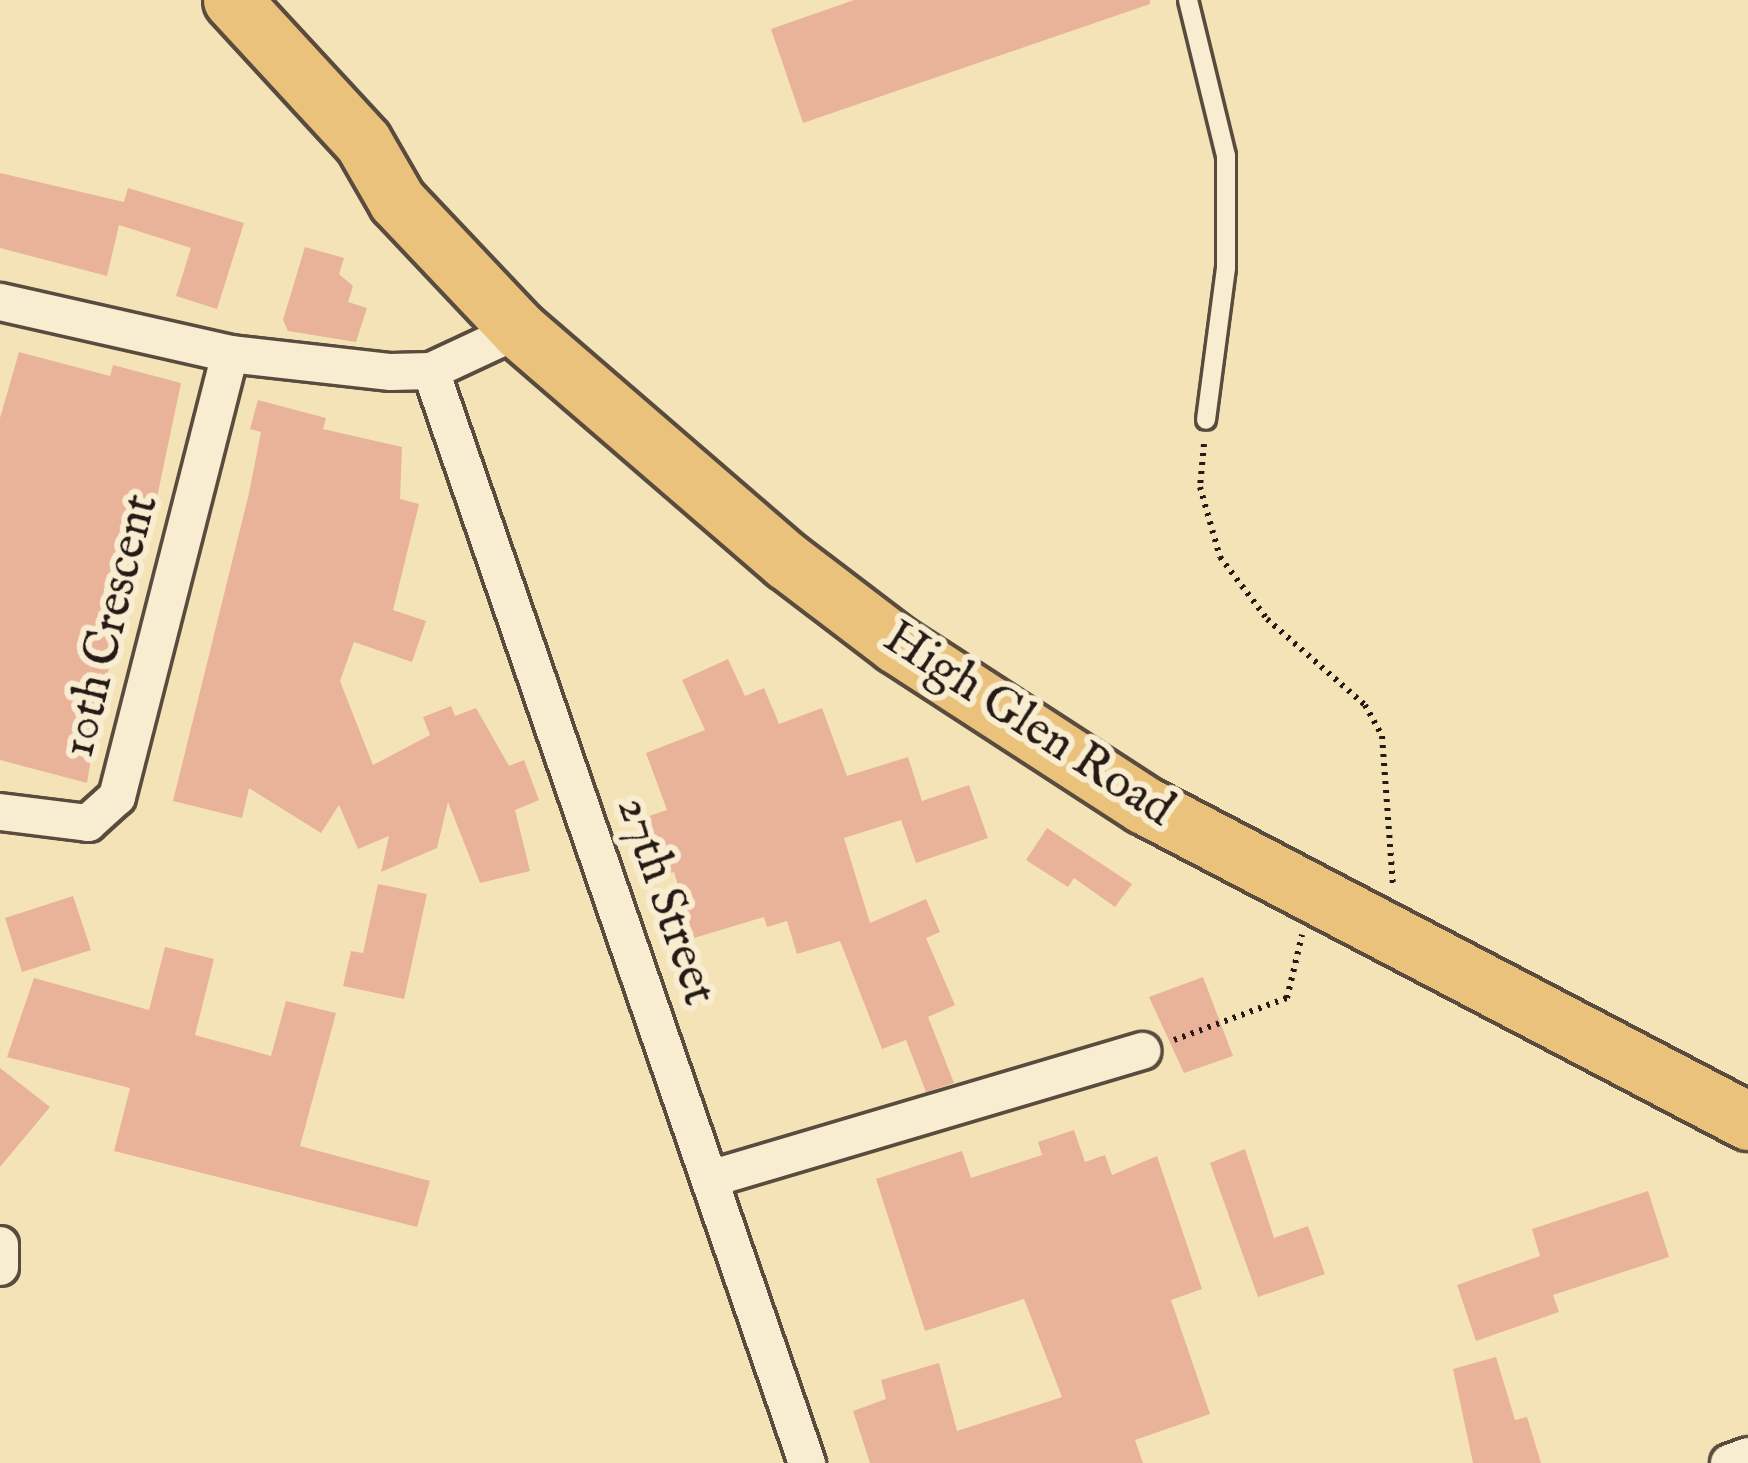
<!DOCTYPE html>
<html>
<head>
<meta charset="utf-8">
<style>
  body { margin:0 }
  #map { position:relative; width:1748px; height:1463px; overflow:hidden; background:#f5e3b8; font-family:"IM FELL English",serif }
  div>[style] { position:absolute }
  .building>* { inset:0; background:#e9b39a }
  .path>* { height:6px; margin-top:-3px; transform-origin:0; background:repeating-linear-gradient(90deg,#251a15 0 3px,transparent 0 9px) }
  .roads { filter:drop-shadow(3px 0 #594c3e) drop-shadow(-3px 0 #594c3e) drop-shadow(0 3px #594c3e) drop-shadow(0 -3px #594c3e) }
  .lane>* { height:18px; margin:-9px; padding:0 9px; transform-origin:9px; border-radius:9px; background:#f8edd1 }
  .street>* { height:36px; margin:-18px; padding:0 18px; transform-origin:18px; border-radius:18px; background:#f8edd1 }
  .primary>* { height:57px; margin:-28.5px; padding:0 28.5px; transform-origin:28.5px; border-radius:28.5px; background:#eac27c }
  span { translate:-50% -50%; white-space:nowrap; text-align:center; line-height:1.15; -webkit-text-stroke:12px #f8edd1; paint-order:stroke }
  .street-label { font-size:48px; color:#251a15 }
</style>
</head>
<body>
<div id="map">
  <div class="building">
    <i style="clip-path:polygon(854px 0,1150px 0,1150px 4px,803px 123px,771px 29px)"></i>
    <i style="clip-path:polygon(0 173px,124px 202px,128px 188px,244px 223px,217px 309px,176px 296px,191px 248px,119px 225px,107px 276px,0 248px)"></i>
    <i style="clip-path:polygon(305px 247px,344px 258px,339px 274px,353px 286px,348px 302px,367px 308px,356px 342px,288px 331px,283px 320px)"></i>
    <i style="clip-path:polygon(19px 352px,110px 376px,113px 365px,181px 383px,147px 545px,102px 691px,87px 783px,0 760px,0 418px)"></i>
    <i style="clip-path:polygon(258px 400px,326px 418px,323px 429px,402px 447px,400px 499px,419px 504px,393px 610px,426px 621px,412px 662px,354px 642px,340px 681px,373px 765px,430px 735px,423px 717px,451px 706px,455px 716px,476px 708px,509px 766px,524px 760px,539px 800px,515px 810px,530px 871px,480px 883px,448px 802px,437px 848px,381px 872px,389px 836px,358px 849px,339px 805px,321px 833px,249px 788px,242px 818px,173px 801px,249px 493px,261px 432px,250px 429px)"></i>
    <i style="clip-path:polygon(728px 659px,745px 696px,764px 688px,779px 724px,822px 708px,847px 776px,908px 757px,922px 801px,969px 785px,988px 838px,916px 863px,901px 820px,844px 838px,870px 923px,926px 899px,940px 932px,926px 938px,955px 1005px,928px 1017px,954px 1083px,926px 1092px,906px 1040px,882px 1049px,840px 941px,797px 954px,787px 921px,767px 927px,764px 917px,694px 938px,674px 872px,663px 875px,643px 818px,667px 810px,646px 753px,705px 730px,682px 680px)"></i>
    <i style="clip-path:polygon(1047px 828px,1132px 884px,1115px 907px,1074px 878px,1068px 887px,1026px 860px)"></i>
    <i style="clip-path:polygon(378px 884px,427px 894px,404px 999px,343px 986px,351px 951px,363px 953px)"></i>
    <i style="clip-path:polygon(73px 896px,91px 950px,22px 972px,5px 918px)"></i>
    <i style="clip-path:polygon(165px 947px,214px 959px,195px 1035px,271px 1056px,286px 1001px,336px 1013px,300px 1146px,430px 1181px,417px 1227px,114px 1151px,130px 1088px,7px 1057px,34px 978px,149px 1010px)"></i>
    <i style="clip-path:polygon(1203px 977px,1233px 1056px,1184px 1073px,1149px 997px)"></i>
    <i style="clip-path:polygon(0 1068px,50px 1107px,0 1167px)"></i>
    <i style="clip-path:polygon(1074px 1130px,1085px 1162px,1105px 1155px,1112px 1175px,1157px 1156px,1202px 1289px,1171px 1300px,1210px 1414px,1135px 1440px,1143px 1463px,870px 1463px,853px 1411px,886px 1399px,881px 1380px,939px 1363px,957px 1431px,1062px 1397px,1024px 1299px,925px 1331px,876px 1179px,962px 1151px,971px 1178px,1042px 1155px,1038px 1142px)"></i>
    <i style="clip-path:polygon(1245px 1149px,1274px 1238px,1308px 1226px,1325px 1274px,1258px 1297px,1210px 1163px)"></i>
    <i style="clip-path:polygon(1648px 1191px,1669px 1257px,1553px 1295px,1559px 1312px,1476px 1341px,1457px 1285px,1540px 1256px,1532px 1229px)"></i>
    <i style="clip-path:polygon(1496px 1357px,1515px 1420px,1527px 1417px,1541px 1463px,1473px 1463px,1453px 1369px)"></i>
  </div>
  <div class="path">
    <i style="left:1204px;top:444px;width:43px;rotate:95.3deg"></i>
    <i style="left:1200px;top:487px;width:73px;rotate:74.1deg"></i>
    <i style="left:1220px;top:557px;width:78px;rotate:52.8deg"></i>
    <i style="left:1267px;top:619px;width:130px;rotate:41.3deg"></i>
    <i style="left:1365px;top:705px;width:35px;rotate:61deg"></i>
    <i style="left:1382px;top:736px;width:149px;rotate:85.8deg"></i>
    <i style="left:1174px;top:1040px;width:121px;rotate:-20.4deg"></i>
    <i style="left:1287px;top:998px;width:65px;rotate:-76.6deg"></i>
  </div>
  <div class="roads">
    <div class="lane">
      <i style="left:1188px;top:0;width:161px;rotate:76.3deg"></i>
      <i style="left:1226px;top:156px;width:112px;rotate:90deg"></i>
      <i style="left:1226px;top:268px;width:153px;rotate:97.5deg"></i>
    </div>
    <div class="street">
      <i style="left:0;top:302px;width:236px;rotate:12.7deg"></i>
      <i style="left:230px;top:354px;width:162px;rotate:6.4deg"></i>
      <i style="left:391px;top:372px;width:40px;rotate:-1.4deg"></i>
      <i style="left:431px;top:371px;width:97px;rotate:-25deg"></i>
      <i style="left:431px;top:371px;width:1155px;rotate:71deg"></i>
      <i style="left:0;top:812px;width:89px;rotate:7.1deg"></i>
      <i style="left:88px;top:823px;width:39px;rotate:-42deg"></i>
      <i style="left:117px;top:797px;width:457px;rotate:-75.7deg"></i>
      <i style="left:710px;top:1179px;width:451px;rotate:-16.5deg"></i>
      <i style="left:0;top:1245px;width:22px;rotate:90deg"></i>
      <i style="left:1729px;top:1463px;width:20px;rotate:-20deg"></i>
    </div>
    <div class="primary">
      <i style="left:232px;top:0;width:193px;rotate:47.3deg"></i>
      <i style="left:363px;top:142px;width:68px;rotate:60deg"></i>
      <i style="left:397px;top:201px;width:178px;rotate:46.6deg"></i>
      <i style="left:519px;top:330px;width:354px;rotate:40.8deg"></i>
      <i style="left:787px;top:561px;width:137px;rotate:37.3deg"></i>
      <i style="left:896px;top:644px;width:296px;rotate:33deg"></i>
      <i style="left:1144px;top:805px;width:682px;rotate:27.62deg"></i>
    </div>
  </div>
  <div class="street-label">
    <span style="left:111px;top:626px;rotate:-76deg">10th Crescent</span>
    <span style="left:1028px;top:725px;rotate:33deg">High Glen Road</span>
    <span style="left:665px;top:901px;rotate:71deg">27th Street</span>
  </div>
</div>
</body>
</html>
